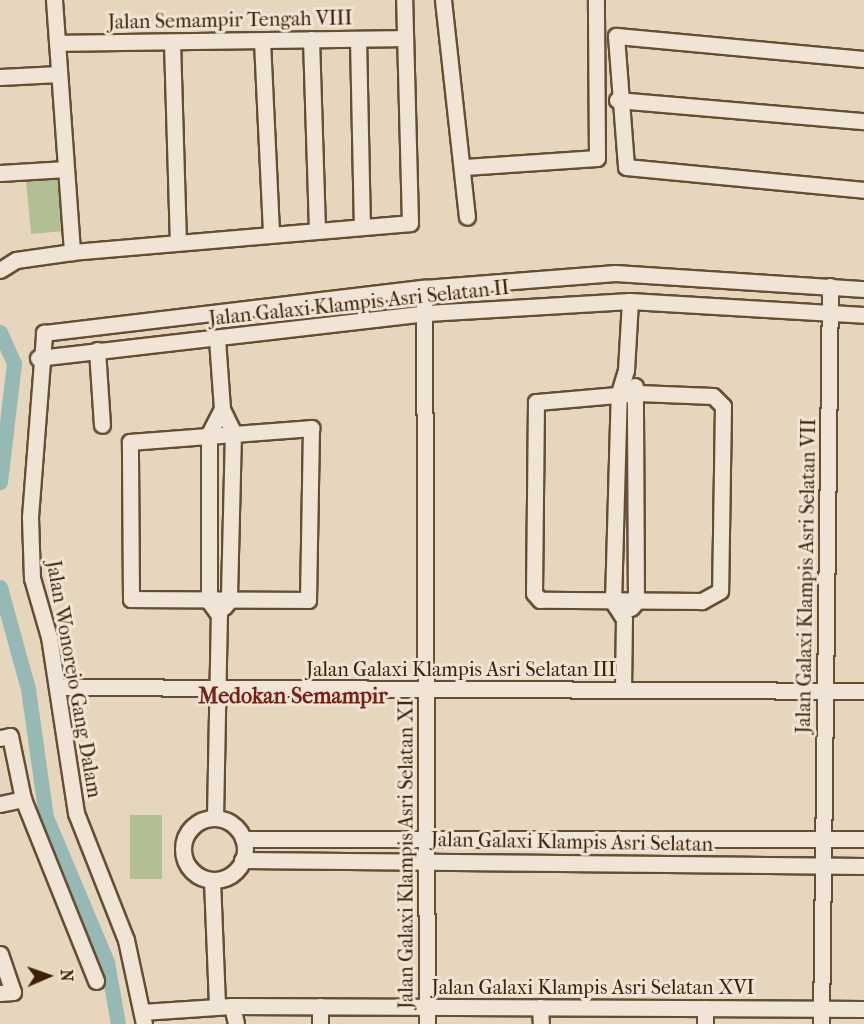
<!DOCTYPE html>
<html>
<head>
<meta charset="utf-8">
<style>
  body { margin:0 }
  #map { position:relative; width:864px; height:1024px; overflow:hidden; background:#e7d6be; font-family:"IM FELL French Canon",serif }
  div>[style] { position:absolute }
  .green>* { inset:0; background:#b2be94 }
  .canal>* { height:15px; margin:-7.5px; padding:0 7.5px; transform-origin:7.5px; border-radius:7.5px; background:#97b9b5 }
  .roads { filter:drop-shadow(2px 0 #664e33) drop-shadow(-2px 0 #664e33) drop-shadow(0 2px #664e33) drop-shadow(0 -2px #664e33) }
  .street>* { height:15px; margin:-7.5px; padding:0 7.5px; transform-origin:7.5px; border-radius:7.5px; background:#efe4d5 }
  .street>.ring { margin:-7.5px; padding:0; box-sizing:content-box; background:none; border:15px solid #efe4d5; border-radius:50% }
  span { translate:-50% -50%; white-space:nowrap; text-align:center; line-height:1.15; -webkit-text-stroke:6px #efe4d5; paint-order:stroke }
  .street-label { font-size:20px; color:#3b2105 }
  .quarter-label { font-size:22px; color:#7a1f14; font-weight:700 }
  .north { position:absolute; left:18px; top:946px; width:60px; height:60px; -webkit-text-stroke:4px #efe4d5; paint-order:stroke; rotate:88deg; font-size:16px; font-weight:700; line-height:24px; text-align:center; color:#3b2105 }
  .north::after { content:''; display:block; margin:auto; width:21px; height:27px; background:#3b2105; clip-path:polygon(50% 0,100% 100%,50% 72%,0 100%) }
</style>
</head>
<body>
<div id="map">
  <div class="green">
    <i style="clip-path:polygon(58px 177px,64px 231px,31px 234px,26px 180px)"></i>
    <i style="clip-path:polygon(130px 815px,162px 815px,162px 879px,130px 879px)"></i>
  </div>
  <div class="canal">
    <i style="left:0;top:332px;width:34px;rotate:66deg"></i>
    <i style="left:14px;top:363px;width:120px;rotate:96.7deg"></i>
    <i style="left:0;top:587px;width:106px;rotate:74.6deg"></i>
    <i style="left:28px;top:689px;width:129px;rotate:82deg"></i>
    <i style="left:46px;top:817px;width:157px;rotate:67.2deg"></i>
    <i style="left:107px;top:962px;width:63px;rotate:79.9deg"></i>
  </div>
  <div class="roads">
    <div class="street">
      <i style="left:54px;top:0;width:253px;rotate:85.9deg"></i>
      <i style="left:443px;top:0;width:218px;rotate:83.7deg"></i>
      <i style="left:311px;top:39px;width:189px;rotate:88.2deg"></i>
      <i style="left:358px;top:39px;width:185px;rotate:88.8deg"></i>
      <i style="left:262px;top:41px;width:191px;rotate:87.3deg"></i>
      <i style="left:172px;top:42px;width:199px;rotate:88.3deg"></i>
      <i style="left:57px;top:43px;width:346px;rotate:-0.8deg"></i>
      <i style="left:864px;top:59px;width:249px;rotate:-174.7deg"></i>
      <i style="left:616px;top:36px;width:131px;rotate:85.6deg"></i>
      <i style="left:626px;top:167px;width:239px;rotate:5.5deg"></i>
      <i style="left:0;top:77px;width:59px;rotate:-2.9deg"></i>
      <i style="left:617px;top:100px;width:248px;rotate:4.9deg"></i>
      <i style="left:465px;top:167px;width:132px;rotate:-3.9deg"></i>
      <i style="left:597px;top:158px;width:158px;rotate:-90.4deg"></i>
      <i style="left:0;top:173px;width:66px;rotate:-3.5deg"></i>
      <i style="left:0;top:270px;width:19px;rotate:-32deg"></i>
      <i style="left:16px;top:260px;width:57px;rotate:-8.1deg"></i>
      <i style="left:72px;top:252px;width:339px;rotate:-4.9deg"></i>
      <i style="left:410px;top:223px;width:223px;rotate:-91.5deg"></i>
      <i style="left:424px;top:288px;width:736px;rotate:89.77deg"></i>
      <i style="left:217px;top:339px;width:70px;rotate:85.9deg"></i>
      <i style="left:222px;top:409px;width:25px;rotate:64deg"></i>
      <i style="left:233px;top:432px;width:169px;rotate:91.4deg"></i>
      <i style="left:229px;top:601px;width:8px;rotate:130deg"></i>
      <i style="left:97px;top:350px;width:75px;rotate:86.2deg"></i>
      <i style="left:38px;top:358px;width:392px;rotate:-6.6deg"></i>
      <i style="left:427px;top:313px;width:203px;rotate:-3.4deg"></i>
      <i style="left:630px;top:301px;width:234px;rotate:3.4deg"></i>
      <i style="left:638px;top:393px;width:75px;rotate:2.3deg"></i>
      <i style="left:713px;top:396px;width:14px;rotate:45deg"></i>
      <i style="left:723px;top:406px;width:185px;rotate:90.9deg"></i>
      <i style="left:720px;top:591px;width:21px;rotate:151deg"></i>
      <i style="left:702px;top:601px;width:162px;rotate:-179.6deg"></i>
      <i style="left:540px;top:600px;width:9px;rotate:-131deg"></i>
      <i style="left:534px;top:593px;width:191px;rotate:-89.4deg"></i>
      <i style="left:536px;top:402px;width:102px;rotate:-5deg"></i>
      <i style="left:311px;top:428px;width:172px;rotate:91deg"></i>
      <i style="left:308px;top:600px;width:177px;rotate:-179.7deg"></i>
      <i style="left:131px;top:599px;width:157px;rotate:-90.4deg"></i>
      <i style="left:130px;top:442px;width:182px;rotate:-4.4deg"></i>
      <i style="left:631px;top:608px;width:8px;rotate:-50deg"></i>
      <i style="left:636px;top:602px;width:216px;rotate:-90.3deg"></i>
      <i style="left:58px;top:687px;width:806px;rotate:0.28deg"></i>
      <i style="left:623px;top:689px;width:70px;rotate:-89.2deg"></i>
      <i style="left:624px;top:619px;width:20px;rotate:-123deg"></i>
      <i style="left:613px;top:602px;width:209px;rotate:-88.4deg"></i>
      <i style="left:619px;top:393px;width:24px;rotate:-73deg"></i>
      <i style="left:626px;top:370px;width:69px;rotate:-86.7deg"></i>
      <i style="left:0;top:738px;width:10px;rotate:-11deg"></i>
      <i style="left:10px;top:736px;width:64px;rotate:78.3deg"></i>
      <i style="left:23px;top:799px;width:196px;rotate:68.1deg"></i>
      <i style="left:0;top:804px;width:24px;rotate:-12deg"></i>
      <i style="left:215px;top:818px;width:203px;rotate:-88.9deg"></i>
      <i style="left:219px;top:615px;width:17px;rotate:-126deg"></i>
      <i style="left:209px;top:601px;width:167px;rotate:-90deg"></i>
      <i style="left:209px;top:434px;width:28px;rotate:-63deg"></i>
      <i class="ring" style="left:183px;top:818px;width:47px;height:47px"></i>
      <i style="left:243px;top:839px;width:621px"></i>
      <i style="left:242px;top:860px;width:622px;rotate:0.55deg"></i>
      <i style="left:212px;top:880px;width:126px;rotate:87.7deg"></i>
      <i style="left:0;top:954px;width:40px;rotate:71.1deg"></i>
      <i style="left:13px;top:992px;width:13px;rotate:176deg"></i>
      <i style="left:232px;top:1006px;width:18px;rotate:77deg"></i>
      <i style="left:540px;top:1007px;width:17px;rotate:87deg"></i>
      <i style="left:142px;top:1012px;width:90px;rotate:-3.8deg"></i>
      <i style="left:232px;top:1006px;width:632px;rotate:0.27deg"></i>
      <i style="left:144px;top:1024px;width:86px;rotate:-102.1deg"></i>
      <i style="left:126px;top:940px;width:136px;rotate:-111.5deg"></i>
      <i style="left:76px;top:813px;width:178px;rotate:-98.7deg"></i>
      <i style="left:49px;top:637px;width:61px;rotate:-106.1deg"></i>
      <i style="left:32px;top:578px;width:61px;rotate:-91.9deg"></i>
      <i style="left:30px;top:517px;width:185px;rotate:-85.6deg"></i>
      <i style="left:44px;top:333px;width:383px;rotate:-6.8deg"></i>
      <i style="left:424px;top:288px;width:192px;rotate:-4.5deg"></i>
      <i style="left:615px;top:273px;width:250px;rotate:3.7deg"></i>
      <i style="left:320px;top:1024px;width:18px;rotate:-90deg"></i>
      <i style="left:705px;top:1024px;width:16px;rotate:-90deg"></i>
      <i style="left:821px;top:1024px;width:738px;rotate:-89.3deg"></i>
    </div>
  </div>
  <div class="street-label">
    <span style="left:230px;top:20px;rotate:-1deg">Jalan Semampir Tengah VIII</span>
    <span style="left:359px;top:303px;rotate:-6deg">Jalan Galaxi Klampis Asri Selatan II</span>
    <span style="left:806px;top:576px;rotate:-89deg">Jalan Galaxi Klampis Asri Selatan VII</span>
    <span style="left:461px;top:669px">Jalan Galaxi Klampis Asri Selatan III</span>
    <span style="left:74px;top:679px;rotate:80deg">Jalan Wonorejo Gang Dalam</span>
    <span style="left:572px;top:842px;rotate:1deg">Jalan Galaxi Klampis Asri Selatan</span>
    <span style="left:406px;top:854px;rotate:-90deg">Jalan Galaxi Klampis Asri Selatan XI</span>
    <span style="left:593px;top:987px">Jalan Galaxi Klampis Asri Selatan XVI</span>
  </div>
  <div class="quarter-label">
    <span style="left:293px;top:697px">Medokan Semampir</span>
  </div>
  <div class="north">N</div>
</div>
</body>
</html>
